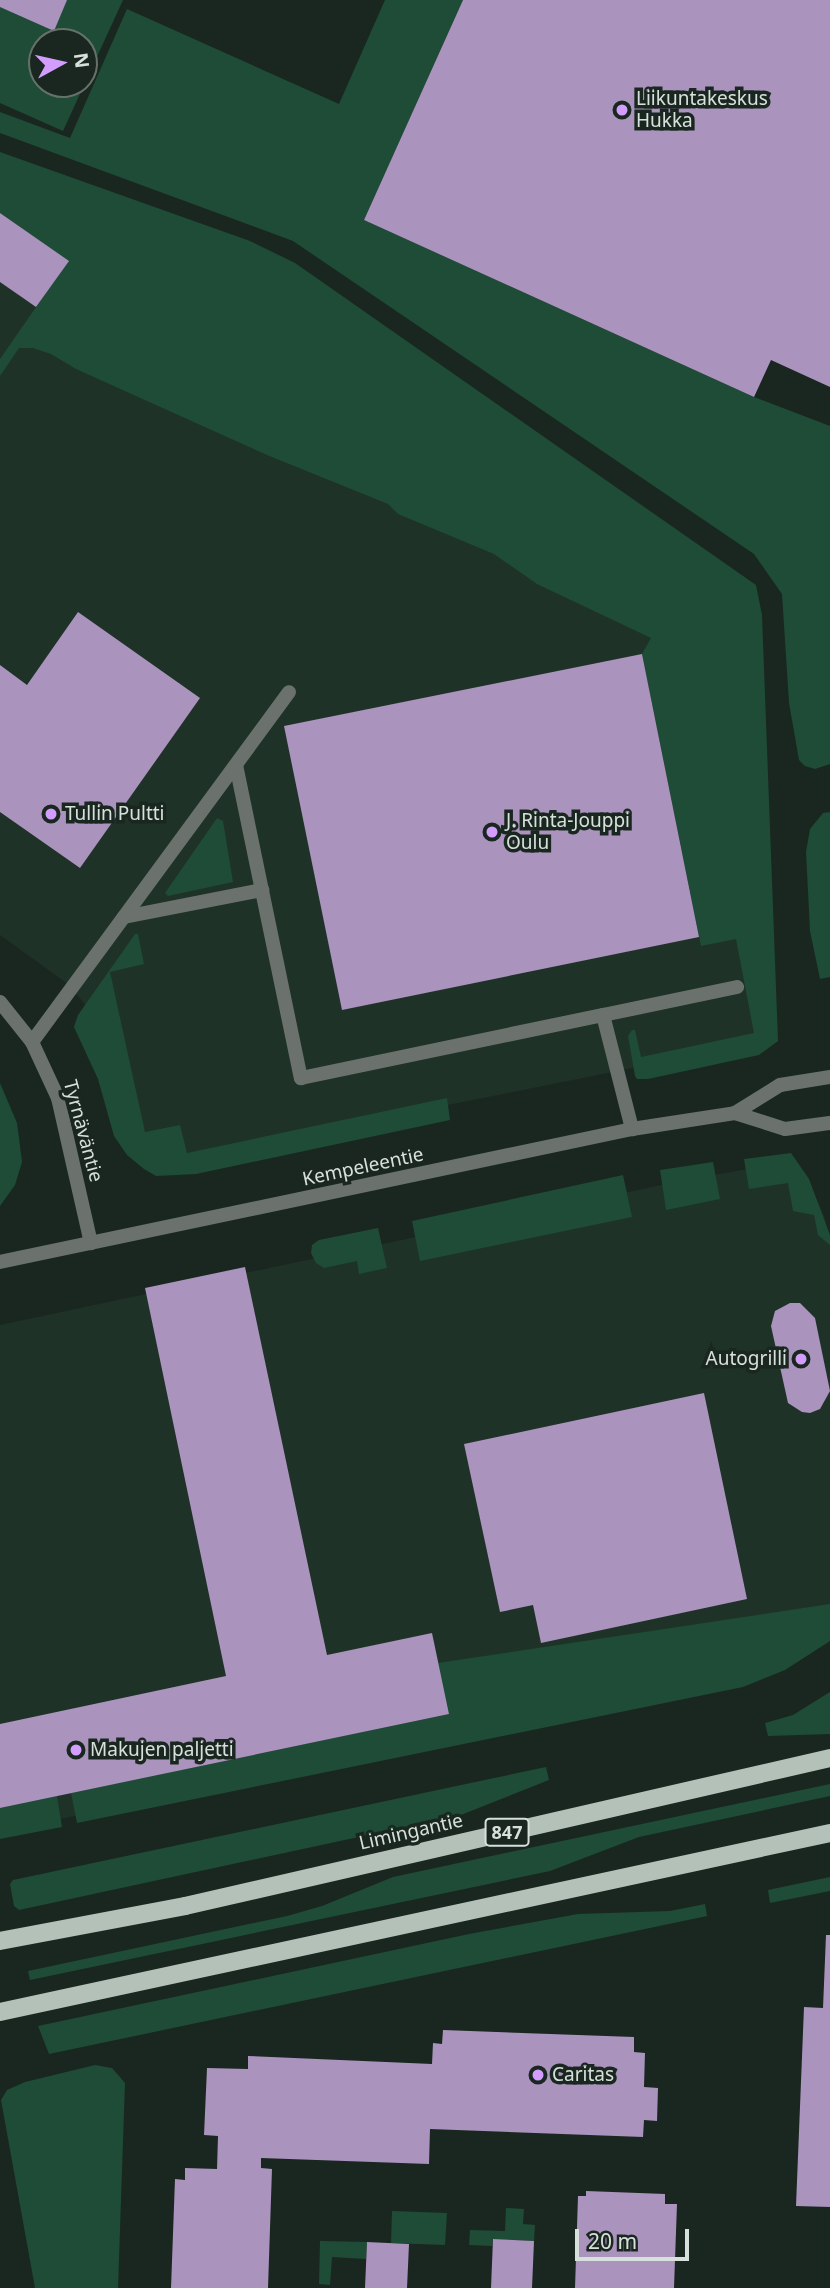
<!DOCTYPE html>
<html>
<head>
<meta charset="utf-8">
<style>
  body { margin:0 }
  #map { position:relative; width:830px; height:2288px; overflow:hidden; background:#1a2720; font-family:"Noto Sans",sans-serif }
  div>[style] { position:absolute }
  .built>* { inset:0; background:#1f3228 }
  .green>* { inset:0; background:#1e4c36 }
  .building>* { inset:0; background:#aa93bd }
  .lane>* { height:14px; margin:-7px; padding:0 7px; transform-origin:7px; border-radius:7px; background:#6b726e }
  .street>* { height:14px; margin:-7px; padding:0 7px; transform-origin:7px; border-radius:7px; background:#6b726e }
  .primary>* { height:18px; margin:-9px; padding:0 9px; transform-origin:9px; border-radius:9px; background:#b3c1b9 }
  .dots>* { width:19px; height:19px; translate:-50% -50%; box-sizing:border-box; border:4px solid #1a2720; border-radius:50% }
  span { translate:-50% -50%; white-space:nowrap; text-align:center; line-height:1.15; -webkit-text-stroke:7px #1a2720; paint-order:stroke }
  .shield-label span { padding:2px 5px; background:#1a2720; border:2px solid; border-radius:5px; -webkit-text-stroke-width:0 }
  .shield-label { font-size:18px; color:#d8e0db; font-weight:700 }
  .poi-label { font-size:19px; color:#d8e0db }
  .left { translate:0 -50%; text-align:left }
  .right { translate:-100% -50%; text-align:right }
  .street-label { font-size:19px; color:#d8e0db }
  .north { position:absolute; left:28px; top:28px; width:70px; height:70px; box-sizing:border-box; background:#1a2720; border:2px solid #66716b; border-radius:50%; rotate:82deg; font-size:19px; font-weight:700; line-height:28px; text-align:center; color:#d8e0db }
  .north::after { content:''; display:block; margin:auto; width:24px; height:32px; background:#d29dfd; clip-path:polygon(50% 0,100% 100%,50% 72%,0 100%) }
  .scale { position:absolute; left:575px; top:2229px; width:114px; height:32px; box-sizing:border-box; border:4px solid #d8e0db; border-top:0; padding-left:9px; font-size:21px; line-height:24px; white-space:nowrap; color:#d8e0db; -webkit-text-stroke:5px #1a2720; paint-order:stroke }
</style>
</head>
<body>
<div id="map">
  <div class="built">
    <i style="clip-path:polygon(0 213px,69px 261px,17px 335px,685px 602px,772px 1040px,158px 1163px,99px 1021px,68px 984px,0 935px)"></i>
    <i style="clip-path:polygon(788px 1162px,815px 1196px,824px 1216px,830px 1244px,830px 1614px,465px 1732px,0 1832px,0 1325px,690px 1179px)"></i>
  </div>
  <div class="green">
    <i style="clip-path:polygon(evenodd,0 0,123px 0,63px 131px,0 103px,0 0,42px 42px,84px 42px,84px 84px,42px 84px,42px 42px)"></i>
    <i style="clip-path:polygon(385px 0,463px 0,364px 220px,754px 397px,830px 426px,830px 764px,815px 769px,805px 766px,799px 760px,789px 703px,782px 594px,754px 554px,293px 241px,0 133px,0 112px,70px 138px,127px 9px,339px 104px)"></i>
    <i style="clip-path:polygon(0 152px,250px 241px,295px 263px,756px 585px,762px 615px,778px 1041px,759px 1055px,648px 1079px,637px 1079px,635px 1076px,628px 1036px,632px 1030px,635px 1030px,641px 1057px,754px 1033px,736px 939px,701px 946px,642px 654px,651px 638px,537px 584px,494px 554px,398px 514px,388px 504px,267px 455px,76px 369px,51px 354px,33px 348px,19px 348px,0 376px,0 359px,68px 261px,0 213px)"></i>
    <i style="clip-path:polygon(830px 812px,830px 977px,820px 979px,810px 931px,806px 852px,810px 829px,823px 813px)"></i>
    <i style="clip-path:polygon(217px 818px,223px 821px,233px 882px,168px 896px,165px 893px)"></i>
    <i style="clip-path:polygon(135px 934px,138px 934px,144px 964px,110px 972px,145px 1132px,180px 1125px,187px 1153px,447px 1098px,450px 1120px,196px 1174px,156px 1176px,144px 1169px,127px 1155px,114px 1136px,98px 1079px,74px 1027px,78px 1015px)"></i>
    <i style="clip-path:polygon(0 1083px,17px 1123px,22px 1162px,15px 1185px,0 1206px)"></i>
    <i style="clip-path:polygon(791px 1153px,809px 1179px,830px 1235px,830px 1245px,818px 1235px,814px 1215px,793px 1211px,788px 1183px,749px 1189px,744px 1159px)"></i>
    <i style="clip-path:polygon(713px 1162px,720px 1199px,666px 1210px,660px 1170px)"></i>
    <i style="clip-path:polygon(623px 1175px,632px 1217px,420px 1261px,412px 1221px)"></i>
    <i style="clip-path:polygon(378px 1228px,387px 1268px,359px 1274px,357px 1261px,324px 1268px,316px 1263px,311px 1253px,312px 1245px,319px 1240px)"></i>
    <i style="clip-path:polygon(830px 1604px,830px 1641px,785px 1670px,743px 1687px,77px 1823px,71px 1793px,449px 1714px,438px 1663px)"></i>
    <i style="clip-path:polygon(830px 1692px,830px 1734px,768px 1736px,765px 1723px,793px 1715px)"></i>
    <i style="clip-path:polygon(546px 1767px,549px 1780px,461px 1815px,19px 1910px,14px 1906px,10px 1884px,13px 1880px)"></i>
    <i style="clip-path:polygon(830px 1784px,830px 1796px,639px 1837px,550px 1871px,30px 1980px,28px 1971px,287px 1916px,322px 1906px,393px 1877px)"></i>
    <i style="clip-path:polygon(57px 1796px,62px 1827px,0 1839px,0 1808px)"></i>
    <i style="clip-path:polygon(830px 1877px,830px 1891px,770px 1903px,768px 1890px)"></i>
    <i style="clip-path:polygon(705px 1904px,707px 1916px,49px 2054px,38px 2026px,469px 1934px,578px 1914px,670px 1911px)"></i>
    <i style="clip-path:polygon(95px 2065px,112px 2068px,125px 2083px,118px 2288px,35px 2288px,1px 2100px,7px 2090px,25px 2082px)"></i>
    <i style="clip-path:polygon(506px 2208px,524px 2209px,523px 2224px,535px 2225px,534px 2241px,493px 2239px,492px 2246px,469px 2245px,470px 2230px,505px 2231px)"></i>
    <i style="clip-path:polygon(392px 2211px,447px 2213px,445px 2245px,391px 2243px)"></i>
    <i style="clip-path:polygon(320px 2241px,367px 2242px,366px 2259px,332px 2257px,330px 2285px,319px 2284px)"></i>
  </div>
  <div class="building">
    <i style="clip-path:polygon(0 0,67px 0,54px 31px,0 7px)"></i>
    <i style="clip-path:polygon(463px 0,830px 0,830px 387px,771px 360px,754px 397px,364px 220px)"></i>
    <i style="clip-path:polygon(0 213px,69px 261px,36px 307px,0 282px)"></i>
    <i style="clip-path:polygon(78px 612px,200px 698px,80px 868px,0 812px,0 665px,27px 685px)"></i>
    <i style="clip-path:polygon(642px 654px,699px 937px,342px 1010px,284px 726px)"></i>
    <i style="clip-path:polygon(245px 1267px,327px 1655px,432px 1633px,449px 1714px,0 1808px,0 1724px,226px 1676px,145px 1288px)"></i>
    <i style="clip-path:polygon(790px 1303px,800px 1303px,815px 1318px,830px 1391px,820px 1409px,810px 1413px,802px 1412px,788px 1403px,771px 1326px,775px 1311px)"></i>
    <i style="clip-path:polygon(704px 1393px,747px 1599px,541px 1643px,533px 1605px,500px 1612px,464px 1444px)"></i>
    <i style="clip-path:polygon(826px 1935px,830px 1935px,830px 2207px,796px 2206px,804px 2007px,823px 2008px)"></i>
    <i style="clip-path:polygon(443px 2030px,634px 2037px,634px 2052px,645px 2053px,644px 2087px,658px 2088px,657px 2121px,644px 2120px,643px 2137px,430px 2129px,429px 2164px,261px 2158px,261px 2168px,272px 2169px,268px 2288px,171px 2288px,175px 2179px,185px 2180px,185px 2168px,217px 2169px,218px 2136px,204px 2135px,207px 2068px,248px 2069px,248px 2056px,432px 2064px,433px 2043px,442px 2044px)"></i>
    <i style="clip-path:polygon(586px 2191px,665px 2194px,665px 2204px,677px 2204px,674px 2288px,575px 2288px,578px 2196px,586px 2196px)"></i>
    <i style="clip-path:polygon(493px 2239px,534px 2241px,532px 2288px,491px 2288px)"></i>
    <i style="clip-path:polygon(367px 2242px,409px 2244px,407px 2288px,365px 2288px)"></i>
  </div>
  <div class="lane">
    <i style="left:236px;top:765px;width:320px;rotate:78.3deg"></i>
    <i style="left:301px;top:1078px;width:309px;rotate:-11.8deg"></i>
    <i style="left:603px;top:1015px;width:118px;rotate:75.7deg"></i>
    <i style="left:124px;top:917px;width:141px;rotate:-11.1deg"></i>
    <i style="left:603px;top:1015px;width:137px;rotate:-11.8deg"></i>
    <i style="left:32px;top:1042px;width:434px;rotate:-53.7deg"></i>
  </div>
  <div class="street">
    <i style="left:0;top:1002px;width:51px;rotate:51.3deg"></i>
    <i style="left:32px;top:1042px;width:62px;rotate:65.1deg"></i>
    <i style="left:58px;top:1098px;width:149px;rotate:77.2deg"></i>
    <i style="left:735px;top:1113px;width:52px;rotate:17.7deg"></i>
    <i style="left:785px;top:1129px;width:45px;rotate:-7.6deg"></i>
    <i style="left:0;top:1262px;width:646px;rotate:-11.88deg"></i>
    <i style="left:632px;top:1129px;width:104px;rotate:-8.8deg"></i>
    <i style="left:735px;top:1113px;width:53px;rotate:-31.9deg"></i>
    <i style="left:780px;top:1085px;width:51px;rotate:-9.1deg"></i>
  </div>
  <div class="primary">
    <i style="left:0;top:1941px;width:188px;rotate:-10.7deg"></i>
    <i style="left:185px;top:1906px;width:662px;rotate:-12.92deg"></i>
    <i style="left:0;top:2012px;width:849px;rotate:-12.17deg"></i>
  </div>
  <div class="dots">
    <i style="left:622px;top:110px;background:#d29dfd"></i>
    <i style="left:51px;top:814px;background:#d29dfd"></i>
    <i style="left:492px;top:832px;background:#d29dfd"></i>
    <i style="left:801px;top:1359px;background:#d29dfd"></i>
    <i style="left:76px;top:1750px;background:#d29dfd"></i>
    <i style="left:538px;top:2075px;background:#d29dfd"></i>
  </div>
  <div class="shield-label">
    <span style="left:507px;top:1832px">847</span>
  </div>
  <div class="poi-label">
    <span class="left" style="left:636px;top:110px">Liikuntakeskus<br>Hukka</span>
    <span class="left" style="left:65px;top:814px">Tullin Pultti</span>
    <span class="left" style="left:506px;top:832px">J. Rinta-Jouppi<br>Oulu</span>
    <span class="right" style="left:787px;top:1359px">Autogrilli</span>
    <span class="left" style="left:90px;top:1750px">Makujen paljetti</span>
    <span class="left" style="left:552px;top:2075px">Caritas</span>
  </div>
  <div class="street-label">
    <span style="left:83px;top:1131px;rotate:75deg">Tyrnäväntie</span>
    <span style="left:363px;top:1167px;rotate:-12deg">Kempeleentie</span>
    <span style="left:411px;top:1832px;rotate:-13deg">Limingantie</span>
  </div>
  <div class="north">N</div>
  <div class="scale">20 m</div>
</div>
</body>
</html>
